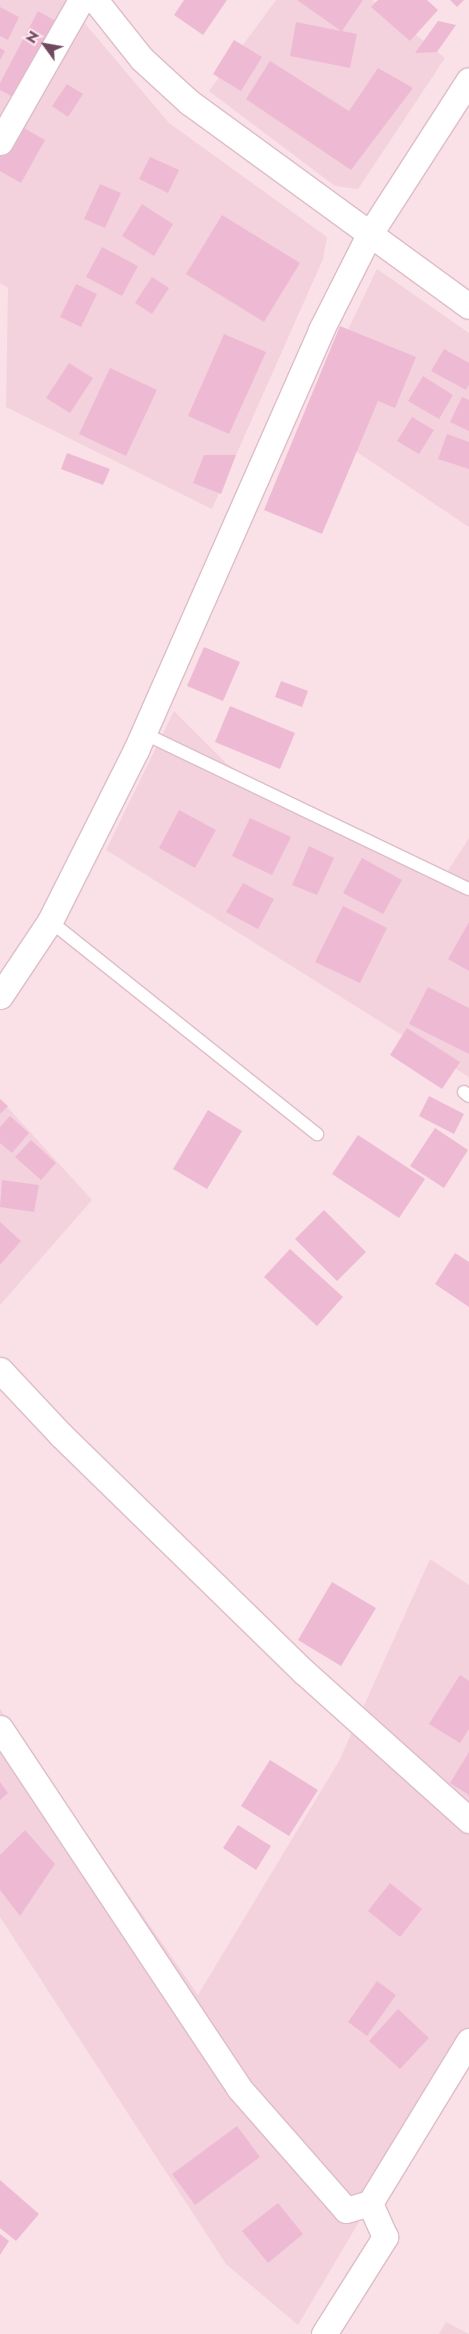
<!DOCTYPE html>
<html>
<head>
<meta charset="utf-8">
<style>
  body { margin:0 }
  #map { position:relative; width:469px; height:2334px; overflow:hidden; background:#fae0e7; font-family:Jost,sans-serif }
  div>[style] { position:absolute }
  .residential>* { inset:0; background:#f3d2dd }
  .building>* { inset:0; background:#eebad3 }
  .roads { filter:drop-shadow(1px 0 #ddbdca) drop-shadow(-1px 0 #ddbdca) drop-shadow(0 1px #ddbdca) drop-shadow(0 -1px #ddbdca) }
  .lane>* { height:12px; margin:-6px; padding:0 6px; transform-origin:6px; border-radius:6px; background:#fff }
  .street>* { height:25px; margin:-12.5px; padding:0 12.5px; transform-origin:12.5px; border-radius:12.5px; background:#fff }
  span { translate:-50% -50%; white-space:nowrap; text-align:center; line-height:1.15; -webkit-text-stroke:5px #fee6ec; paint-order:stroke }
  .north { position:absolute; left:20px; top:20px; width:50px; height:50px; -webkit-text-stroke:4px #fee6ec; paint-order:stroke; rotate:302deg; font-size:14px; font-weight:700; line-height:20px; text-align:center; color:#6f495d }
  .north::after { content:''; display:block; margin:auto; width:18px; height:22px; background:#6f495d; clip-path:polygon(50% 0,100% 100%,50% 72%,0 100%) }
</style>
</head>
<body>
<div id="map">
  <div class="residential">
    <i style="clip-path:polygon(0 0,65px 0,169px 123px,327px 237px,323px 259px,212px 509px,6px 407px,8px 288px,0 283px)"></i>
    <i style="clip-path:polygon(276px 0,372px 0,445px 58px,358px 189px,335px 186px,209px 91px)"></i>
    <i style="clip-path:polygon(377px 269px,469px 333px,469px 527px,306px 418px)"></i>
    <i style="clip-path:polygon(174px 711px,226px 763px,299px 812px,447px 872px,469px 838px,469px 1077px,106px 850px)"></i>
    <i style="clip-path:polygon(0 1099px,92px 1200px,0 1305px)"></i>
    <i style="clip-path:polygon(430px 1559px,469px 1585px,469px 2036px,298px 2325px,226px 2264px,0 1917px,0 1709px,198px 1995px,339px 1761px)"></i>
    <i style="clip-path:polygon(446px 2322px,469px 2334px,439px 2334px)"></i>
  </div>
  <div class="building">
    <i style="clip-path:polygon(184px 0,227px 0,203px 35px,174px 15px)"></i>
    <i style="clip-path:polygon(297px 0,363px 0,342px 31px,357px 34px,350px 68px,290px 56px,296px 22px,341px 31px)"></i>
    <i style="clip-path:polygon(378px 0,427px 0,438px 10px,410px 41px,371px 7px)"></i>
    <i style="clip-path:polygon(450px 0,464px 0,457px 7px)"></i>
    <i style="clip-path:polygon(0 7px,19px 17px,8px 40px,0 36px)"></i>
    <i style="clip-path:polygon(38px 11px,61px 24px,20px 101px,0 90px,0 83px)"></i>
    <i style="clip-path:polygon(438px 21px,456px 25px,437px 52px,415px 53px)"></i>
    <i style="clip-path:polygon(234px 40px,262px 57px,241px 91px,213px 74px)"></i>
    <i style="clip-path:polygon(0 48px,5px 51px,0 60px)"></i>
    <i style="clip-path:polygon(270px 61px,349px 111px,378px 68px,413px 88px,351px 170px,246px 99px)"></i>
    <i style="clip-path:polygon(67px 84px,83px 94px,68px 117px,52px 106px)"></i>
    <i style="clip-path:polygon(15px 123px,45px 140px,21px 183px,0 171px,0 149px)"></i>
    <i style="clip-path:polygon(150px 157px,179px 170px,168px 193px,139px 179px)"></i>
    <i style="clip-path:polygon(100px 184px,121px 193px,105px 228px,84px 219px)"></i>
    <i style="clip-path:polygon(142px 204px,173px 224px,154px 256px,122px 236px)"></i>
    <i style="clip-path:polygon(222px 215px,300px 263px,264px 322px,186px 274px)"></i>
    <i style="clip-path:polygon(102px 247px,138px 266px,122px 296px,86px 277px)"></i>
    <i style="clip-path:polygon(152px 277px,169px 288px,152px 314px,135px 303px)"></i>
    <i style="clip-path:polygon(76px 284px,97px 294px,81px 327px,60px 317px)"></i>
    <i style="clip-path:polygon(340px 326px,416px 357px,395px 408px,378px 401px,322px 534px,264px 510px)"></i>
    <i style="clip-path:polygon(224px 334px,266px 352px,229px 434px,188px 416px)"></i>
    <i style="clip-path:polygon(444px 349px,469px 363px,469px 385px,466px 390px,431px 371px)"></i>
    <i style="clip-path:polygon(69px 363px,93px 378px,70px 413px,46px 398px)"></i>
    <i style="clip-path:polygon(110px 368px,157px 390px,126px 456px,79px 434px)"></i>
    <i style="clip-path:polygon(423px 376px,453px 395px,439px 419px,408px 401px)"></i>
    <i style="clip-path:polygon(462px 397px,469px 400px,469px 431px,450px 422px)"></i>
    <i style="clip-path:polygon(412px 417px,434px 430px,419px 454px,397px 441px)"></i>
    <i style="clip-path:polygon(447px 434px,469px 442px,469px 469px,438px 459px)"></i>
    <i style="clip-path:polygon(67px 453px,110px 469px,103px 485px,61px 469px)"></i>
    <i style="clip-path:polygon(204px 455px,236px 455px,221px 494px,193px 483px)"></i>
    <i style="clip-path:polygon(204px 647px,240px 662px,223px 701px,187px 686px)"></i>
    <i style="clip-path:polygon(281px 681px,308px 691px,302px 707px,275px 697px)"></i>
    <i style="clip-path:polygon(230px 706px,295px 733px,280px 769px,215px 742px)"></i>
    <i style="clip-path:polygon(179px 810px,216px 830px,195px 868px,159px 848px)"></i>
    <i style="clip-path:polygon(250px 818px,291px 837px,272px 875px,232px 856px)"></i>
    <i style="clip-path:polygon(309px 846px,334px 858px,317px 895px,292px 885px)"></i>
    <i style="clip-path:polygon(362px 858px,402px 880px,383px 914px,343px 893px)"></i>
    <i style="clip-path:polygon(243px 883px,274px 899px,258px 929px,226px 912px)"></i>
    <i style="clip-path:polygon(343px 906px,387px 928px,360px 983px,315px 962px)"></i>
    <i style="clip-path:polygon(469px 922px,469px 971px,448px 959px)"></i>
    <i style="clip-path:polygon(428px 987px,469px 1008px,469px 1054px,409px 1024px)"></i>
    <i style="clip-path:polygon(407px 1028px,460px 1062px,442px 1089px,390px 1055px)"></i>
    <i style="clip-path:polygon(429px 1096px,464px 1114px,454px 1134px,419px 1116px)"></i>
    <i style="clip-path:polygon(0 1099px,8px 1106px,0 1114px)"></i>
    <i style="clip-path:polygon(208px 1110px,242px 1131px,207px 1189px,173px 1169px)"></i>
    <i style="clip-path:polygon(10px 1116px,29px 1133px,12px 1153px,0 1143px,0 1127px)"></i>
    <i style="clip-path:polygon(435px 1128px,468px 1150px,444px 1188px,410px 1166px)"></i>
    <i style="clip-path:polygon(358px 1135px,425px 1179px,399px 1218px,332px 1174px)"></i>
    <i style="clip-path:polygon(31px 1140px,56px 1163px,41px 1180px,15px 1157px)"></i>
    <i style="clip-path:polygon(2px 1180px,39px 1185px,34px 1212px,0 1207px)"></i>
    <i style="clip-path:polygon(324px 1210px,366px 1252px,337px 1281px,295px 1239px)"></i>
    <i style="clip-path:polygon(0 1222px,21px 1241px,0 1265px)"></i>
    <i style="clip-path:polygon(290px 1249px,343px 1297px,317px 1326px,264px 1277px)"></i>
    <i style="clip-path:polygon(455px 1253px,469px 1262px,469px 1307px,435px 1284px)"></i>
    <i style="clip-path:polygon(332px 1582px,376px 1608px,341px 1666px,298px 1640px)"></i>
    <i style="clip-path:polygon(460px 1675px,469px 1681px,469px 1729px,460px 1743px,429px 1724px)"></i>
    <i style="clip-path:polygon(469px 1752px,469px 1795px,450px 1783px)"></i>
    <i style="clip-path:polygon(270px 1760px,318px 1790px,289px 1836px,241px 1806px)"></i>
    <i style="clip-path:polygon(0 1782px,8px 1793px,0 1800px)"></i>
    <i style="clip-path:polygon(238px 1825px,271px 1846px,256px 1870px,223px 1848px)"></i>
    <i style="clip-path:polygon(25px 1830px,55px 1864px,20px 1916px,0 1890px,0 1855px)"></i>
    <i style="clip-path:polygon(390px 1883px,422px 1909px,400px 1937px,368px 1911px)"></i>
    <i style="clip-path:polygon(377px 1981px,396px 1995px,367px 2036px,348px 2022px)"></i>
    <i style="clip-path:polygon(398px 2009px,429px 2038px,400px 2069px,369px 2041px)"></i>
    <i style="clip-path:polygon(237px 2126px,260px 2157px,195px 2205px,172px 2174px)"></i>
    <i style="clip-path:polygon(0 2180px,39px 2214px,16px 2241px,0 2228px)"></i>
    <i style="clip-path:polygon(278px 2203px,303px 2234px,268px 2263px,242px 2231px)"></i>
    <i style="clip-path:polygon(0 2234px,9px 2241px,0 2255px)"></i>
  </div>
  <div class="roads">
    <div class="lane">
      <i style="left:143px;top:733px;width:361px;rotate:25.6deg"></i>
      <i style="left:50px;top:921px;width:342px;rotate:38.6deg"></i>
      <i style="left:464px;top:1092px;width:6px;rotate:39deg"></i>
    </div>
    <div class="street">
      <i style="left:95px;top:0;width:75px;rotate:51.5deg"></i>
      <i style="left:142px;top:59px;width:64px;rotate:42.5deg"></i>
      <i style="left:189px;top:102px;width:346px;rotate:36.1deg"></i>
      <i style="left:0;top:142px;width:163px;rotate:-60.3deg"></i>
      <i style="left:0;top:996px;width:90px;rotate:-56.3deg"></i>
      <i style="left:50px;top:921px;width:191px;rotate:-63.3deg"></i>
      <i style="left:136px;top:750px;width:459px;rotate:-66.2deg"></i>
      <i style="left:321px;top:330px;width:106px;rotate:-63.2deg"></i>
      <i style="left:369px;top:235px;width:184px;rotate:-57.2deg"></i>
      <i style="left:0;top:1370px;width:89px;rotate:46.8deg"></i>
      <i style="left:61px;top:1435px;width:339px;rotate:44.3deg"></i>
      <i style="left:304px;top:1672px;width:222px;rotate:41.9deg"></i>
      <i style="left:0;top:1728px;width:432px;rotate:56.4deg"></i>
      <i style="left:239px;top:2088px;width:162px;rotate:48.7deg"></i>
      <i style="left:346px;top:2210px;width:25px;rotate:-16deg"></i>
      <i style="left:370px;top:2203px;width:190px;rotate:-58.6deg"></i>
      <i style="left:324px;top:2334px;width:115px;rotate:-57.8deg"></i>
      <i style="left:385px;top:2237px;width:37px;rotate:-114deg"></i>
    </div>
  </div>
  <div class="north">N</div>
</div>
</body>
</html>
